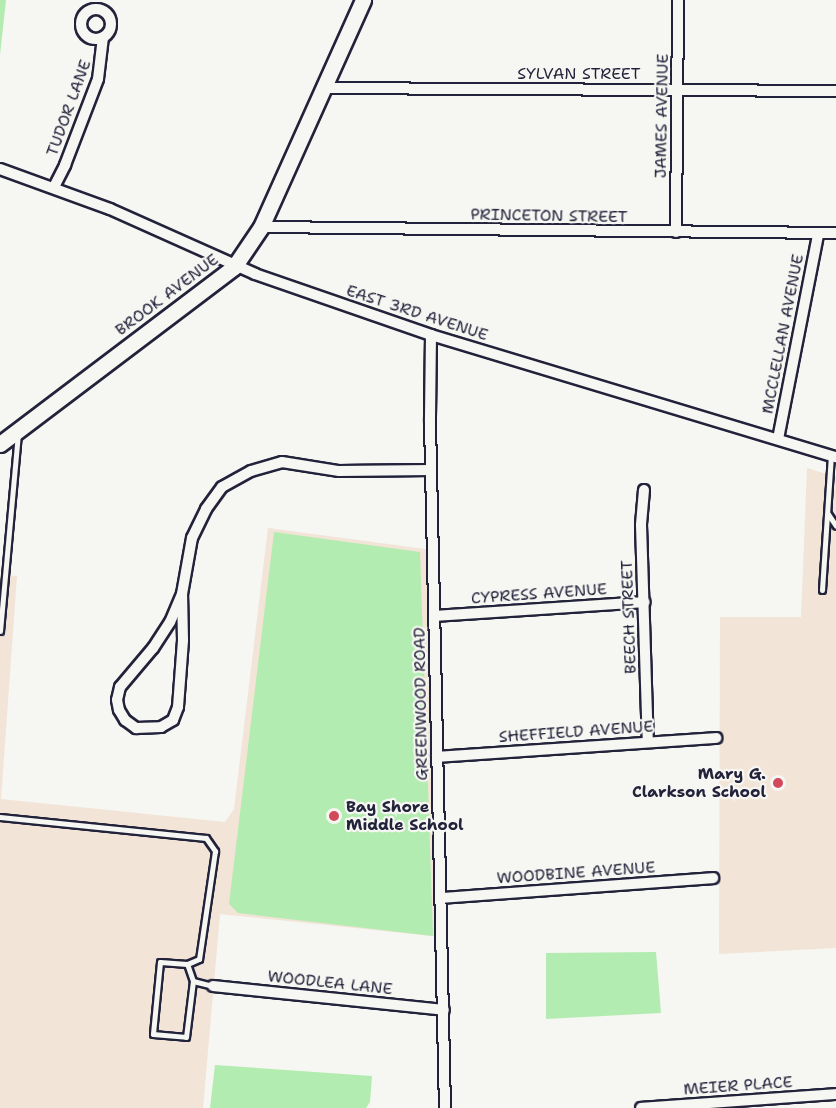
<!DOCTYPE html>
<html>
<head>
<meta charset="utf-8">
<style>
  body { margin:0 }
  #map { position:relative; width:836px; height:1108px; overflow:hidden; background:#f6f6f2; font-family:"Shantell Sans",sans-serif }
  div>[style] { position:absolute }
  .built>* { inset:0; background:#f2e4d7 }
  .green>* { inset:0; background:#b3ecb0 }
  .roads { filter:drop-shadow(2px 0 #22223b) drop-shadow(-2px 0 #22223b) drop-shadow(0 2px #22223b) drop-shadow(0 -2px #22223b) }
  .lane>* { height:5px; margin:-2.5px; padding:0 2.5px; transform-origin:2.5px; border-radius:2.5px; background:#f6f6f2 }
  .street>* { height:10px; margin:-5px; padding:0 5px; transform-origin:5px; border-radius:5px; background:#f6f6f2 }
  .street>.ring { margin:-5px; padding:0; box-sizing:content-box; background:none; border:10px solid #f6f6f2; border-radius:50% }
  .secondary>* { height:15px; margin:-7.5px; padding:0 7.5px; transform-origin:7.5px; border-radius:7.5px; background:#f6f6f2 }
  .dots>* { width:16px; height:16px; translate:-50% -50%; box-sizing:border-box; border:3px solid #f6f6f2; border-radius:50% }
  span { translate:-50% -50%; white-space:nowrap; text-align:center; line-height:1.15; -webkit-text-stroke:4.5px #f6f6f2; paint-order:stroke }
  .street-label { font-size:16px; color:#22223b }
  .poi-label { font-size:16px; color:#22223b; font-weight:700 }
  .right { translate:-100% -50%; text-align:right }
  .left { translate:0 -50%; text-align:left }
</style>
</head>
<body>
<div id="map">
  <div class="built">
    <i style="clip-path:polygon(807px 468px,836px 477px,836px 948px,719px 954px,720px 617px,801px 617px)"></i>
    <i style="clip-path:polygon(268px 528px,433px 550px,442px 937px,220px 914px,203px 1108px,0 1108px,0 575px,17px 576px,1px 799px,225px 822px,234px 809px)"></i>
  </div>
  <div class="green">
    <i style="clip-path:polygon(0 0,6px 0,0 55px)"></i>
    <i style="clip-path:polygon(274px 532px,420px 552px,433px 936px,238px 913px,229px 904px)"></i>
    <i style="clip-path:polygon(656px 952px,661px 1013px,546px 1019px,546px 953px)"></i>
    <i style="clip-path:polygon(215px 1065px,372px 1076px,370px 1102px,366px 1108px,210px 1108px)"></i>
  </div>
  <div class="roads">
    <div class="lane">
      <i style="left:828px;top:514px;width:14px;rotate:56deg"></i>
      <i style="left:822px;top:590px;width:134px;rotate:-86.2deg"></i>
      <i style="left:0;top:631px;width:197px;rotate:-84.8deg"></i>
      <i style="left:0;top:817px;width:207px;rotate:5.8deg"></i>
      <i style="left:206px;top:838px;width:16px;rotate:55deg"></i>
      <i style="left:215px;top:851px;width:109px;rotate:98.4deg"></i>
      <i style="left:199px;top:959px;width:13px;rotate:157deg"></i>
      <i style="left:187px;top:964px;width:27px;rotate:-176deg"></i>
      <i style="left:160px;top:962px;width:72px;rotate:95.6deg"></i>
      <i style="left:153px;top:1034px;width:33px;rotate:5deg"></i>
      <i style="left:186px;top:1037px;width:56px;rotate:-82.9deg"></i>
      <i style="left:193px;top:981px;width:18px;rotate:-109deg"></i>
      <i style="left:193px;top:981px;width:21px;rotate:14deg"></i>
    </div>
    <div class="street">
      <i class="ring" style="left:81px;top:9px;width:20px;height:20px"></i>
      <i style="left:322px;top:88px;width:514px;rotate:0.33deg"></i>
      <i style="left:0;top:169px;width:117px;rotate:20deg"></i>
      <i style="left:110px;top:209px;width:159px;rotate:24.1deg"></i>
      <i style="left:255px;top:274px;width:186px;rotate:19.1deg"></i>
      <i style="left:431px;top:335px;width:423px;rotate:16.8deg"></i>
      <i style="left:54px;top:187px;width:25px;rotate:-63deg"></i>
      <i style="left:65px;top:165px;width:92px;rotate:-69deg"></i>
      <i style="left:98px;top:79px;width:42px;rotate:-83.2deg"></i>
      <i style="left:261px;top:227px;width:575px;rotate:0.6deg"></i>
      <i style="left:676px;top:232px;width:232px;rotate:-89.5deg"></i>
      <i style="left:431px;top:335px;width:87px;rotate:90.7deg"></i>
      <i style="left:430px;top:422px;width:686px;rotate:88.75deg"></i>
      <i style="left:778px;top:439px;width:208px;rotate:-78.9deg"></i>
      <i style="left:644px;top:490px;width:35px;rotate:95deg"></i>
      <i style="left:641px;top:525px;width:217px;rotate:88.2deg"></i>
      <i style="left:182px;top:594px;width:30px;rotate:113deg"></i>
      <i style="left:170px;top:622px;width:31px;rotate:123deg"></i>
      <i style="left:153px;top:648px;width:51px;rotate:130.2deg"></i>
      <i style="left:120px;top:687px;width:13px;rotate:103deg"></i>
      <i style="left:117px;top:700px;width:10px;rotate:79deg"></i>
      <i style="left:119px;top:710px;width:12px;rotate:59deg"></i>
      <i style="left:125px;top:720px;width:14px;rotate:36deg"></i>
      <i style="left:136px;top:728px;width:25px;rotate:-2deg"></i>
      <i style="left:161px;top:727px;width:14px;rotate:-30deg"></i>
      <i style="left:173px;top:720px;width:14px;rotate:-69deg"></i>
      <i style="left:178px;top:707px;width:67px;rotate:-85.7deg"></i>
      <i style="left:183px;top:640px;width:46px;rotate:-91.2deg"></i>
      <i style="left:182px;top:594px;width:57px;rotate:-79.9deg"></i>
      <i style="left:192px;top:538px;width:32px;rotate:-64deg"></i>
      <i style="left:206px;top:509px;width:27px;rotate:-54deg"></i>
      <i style="left:222px;top:487px;width:33px;rotate:-29deg"></i>
      <i style="left:251px;top:471px;width:32px;rotate:-16deg"></i>
      <i style="left:282px;top:462px;width:58px;rotate:9deg"></i>
      <i style="left:339px;top:471px;width:92px;rotate:-0.6deg"></i>
      <i style="left:435px;top:616px;width:210px;rotate:-3.8deg"></i>
      <i style="left:437px;top:757px;width:280px;rotate:-3.9deg"></i>
      <i style="left:441px;top:898px;width:273px;rotate:-4.2deg"></i>
      <i style="left:213px;top:986px;width:232px;rotate:5.9deg"></i>
      <i style="left:641px;top:1108px;width:196px;rotate:-4.1deg"></i>
    </div>
    <div class="secondary">
      <i style="left:0;top:444px;width:293px;rotate:-37.1deg"></i>
      <i style="left:234px;top:267px;width:48px;rotate:-56deg"></i>
      <i style="left:261px;top:227px;width:249px;rotate:-65.8deg"></i>
    </div>
  </div>
  <div class="dots">
    <i style="left:778px;top:783px;background:#d1495b"></i>
    <i style="left:334px;top:816px;background:#d1495b"></i>
  </div>
  <div class="street-label">
    <span style="left:579px;top:74px">SYLVAN STREET</span>
    <span style="left:69px;top:108px;rotate:-70deg">TUDOR LANE</span>
    <span style="left:662px;top:116px;rotate:-89deg">JAMES AVENUE</span>
    <span style="left:549px;top:216px;rotate:1deg">PRINCETON STREET</span>
    <span style="left:167px;top:295px;rotate:-37deg">BROOK AVENUE</span>
    <span style="left:417px;top:313px;rotate:18deg">EAST 3RD AVENUE</span>
    <span style="left:783px;top:334px;rotate:-79deg">MCCLELLAN AVENUE</span>
    <span style="left:539px;top:594px;rotate:-4deg">CYPRESS AVENUE</span>
    <span style="left:629px;top:617px;rotate:-92deg">BEECH STREET</span>
    <span style="left:421px;top:704px;rotate:-91deg">GREENWOOD ROAD</span>
    <span style="left:576px;top:732px;rotate:-4deg">SHEFFIELD AVENUE</span>
    <span style="left:576px;top:873px;rotate:-4deg">WOODBINE AVENUE</span>
    <span style="left:330px;top:983px;rotate:6deg">WOODLEA LANE</span>
    <span style="left:738px;top:1086px;rotate:-4deg">MEIER PLACE</span>
  </div>
  <div class="poi-label">
    <span class="right" style="left:766px;top:783px">Mary G.<br>Clarkson School</span>
    <span class="left" style="left:346px;top:816px">Bay Shore<br>Middle School</span>
  </div>
</div>
</body>
</html>
